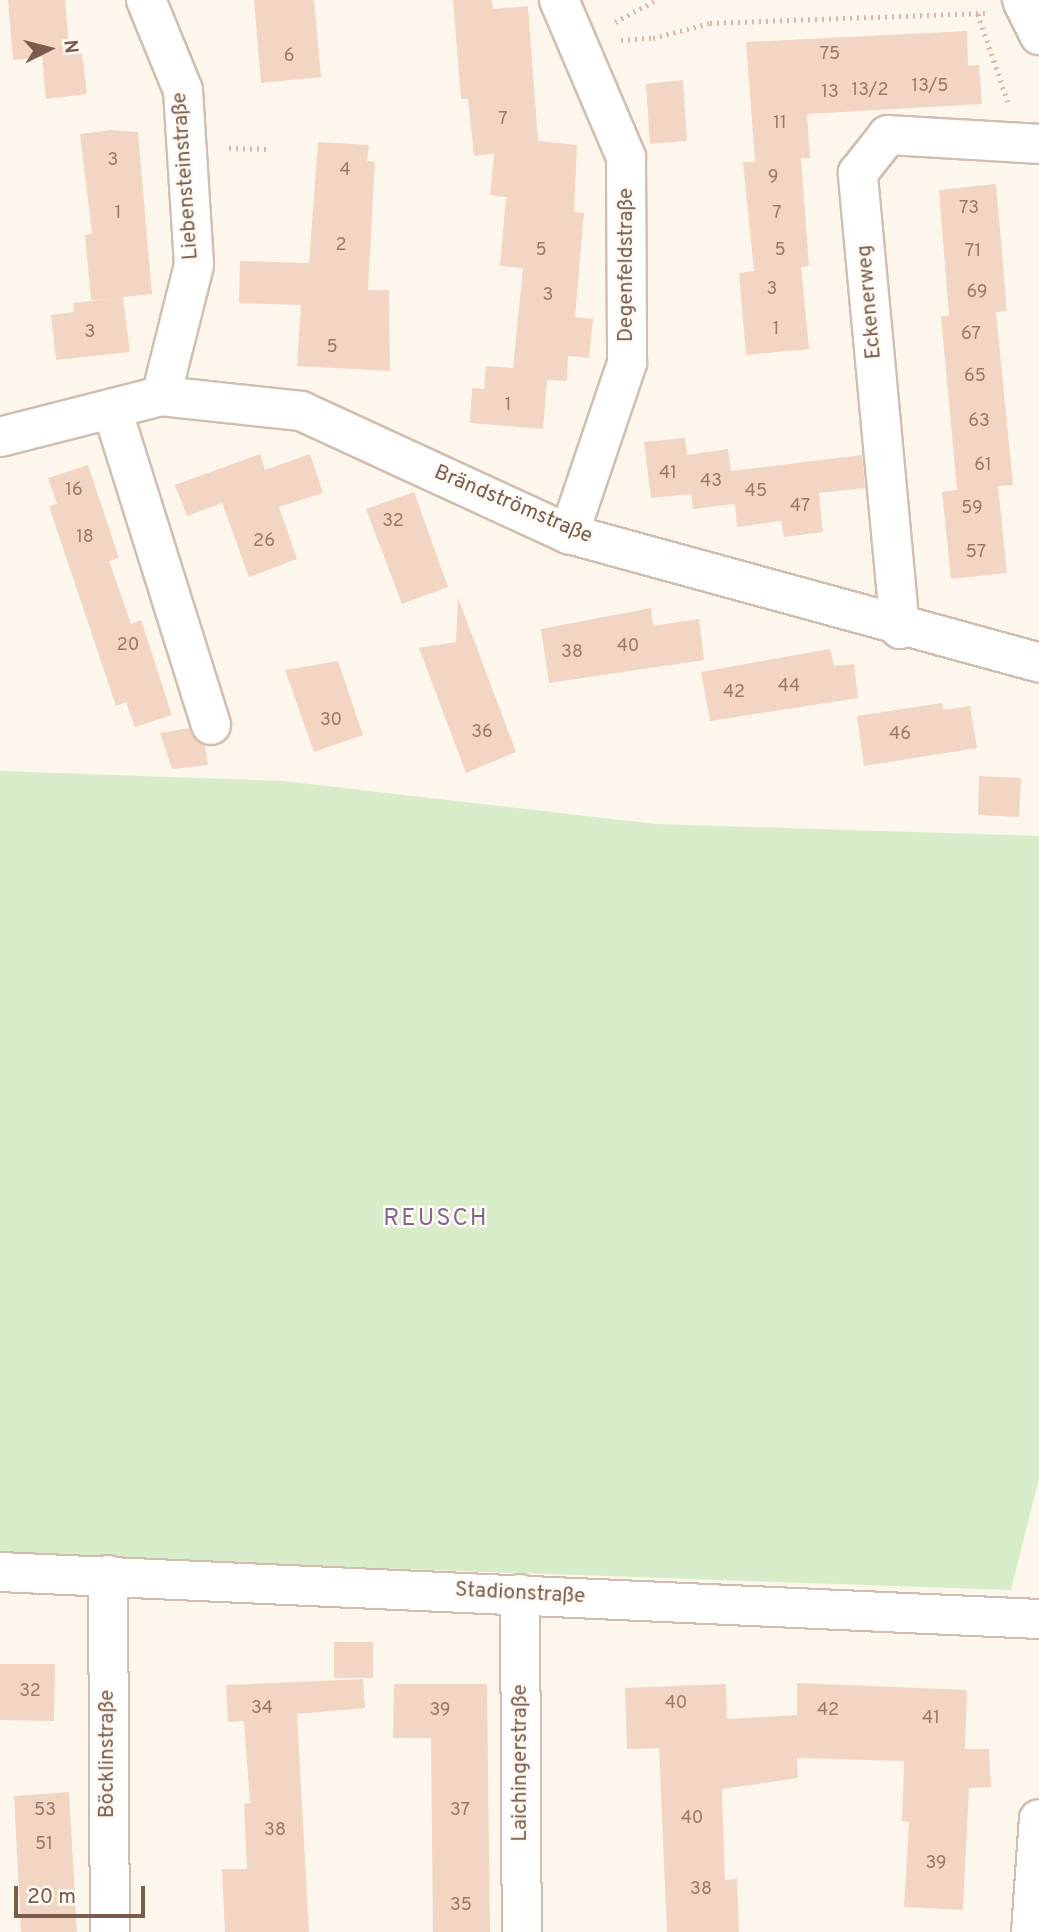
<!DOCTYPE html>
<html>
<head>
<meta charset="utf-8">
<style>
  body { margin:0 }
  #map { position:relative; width:1039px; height:1932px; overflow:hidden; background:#fdf6ec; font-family:Overpass,sans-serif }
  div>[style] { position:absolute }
  .green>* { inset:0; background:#d8ecc9 }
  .building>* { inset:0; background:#f3d5c3 }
  .path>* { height:4.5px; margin-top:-2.25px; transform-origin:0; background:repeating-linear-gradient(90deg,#d9b8a5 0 2px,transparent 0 7px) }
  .roads { filter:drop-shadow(2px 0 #d1beb0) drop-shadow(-2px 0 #d1beb0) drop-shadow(0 2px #d1beb0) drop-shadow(0 -2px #d1beb0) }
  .minor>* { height:38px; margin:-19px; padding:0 19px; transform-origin:19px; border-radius:19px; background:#fff }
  span { translate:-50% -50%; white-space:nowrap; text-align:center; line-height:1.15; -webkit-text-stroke:5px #fffaf3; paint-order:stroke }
  .number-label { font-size:18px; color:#987a6a }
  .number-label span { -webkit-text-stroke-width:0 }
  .street-label { font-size:21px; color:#7a5c4d }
  .quarter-label { font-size:24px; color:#846695; letter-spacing:2px }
  .north { position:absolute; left:14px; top:14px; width:70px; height:70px; -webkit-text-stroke:5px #fffaf3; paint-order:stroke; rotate:84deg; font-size:19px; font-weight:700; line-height:28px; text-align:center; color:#7a5c4d }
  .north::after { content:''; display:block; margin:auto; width:24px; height:32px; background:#7a5c4d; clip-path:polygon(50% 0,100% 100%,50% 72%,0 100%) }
  .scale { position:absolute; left:14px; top:1886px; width:131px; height:32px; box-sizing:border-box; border:4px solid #7a5c4d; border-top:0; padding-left:9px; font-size:21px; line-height:24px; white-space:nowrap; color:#7a5c4d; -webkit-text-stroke:5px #fffaf3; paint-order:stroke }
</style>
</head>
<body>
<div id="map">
  <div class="green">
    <i style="clip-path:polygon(0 771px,283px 781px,656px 824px,1039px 836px,1039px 1478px,1011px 1590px,0 1555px)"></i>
  </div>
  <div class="building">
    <i style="clip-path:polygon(8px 0,65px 0,70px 54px,82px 53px,87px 94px,46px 99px,42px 57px,13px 60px)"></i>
    <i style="clip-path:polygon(254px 0,314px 0,321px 77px,261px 83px)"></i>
    <i style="clip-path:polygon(453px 0,492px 0,493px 9px,528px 6px,538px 141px,577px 145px,574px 212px,584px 213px,575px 317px,593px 319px,589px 358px,568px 356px,567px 381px,547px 380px,543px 429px,470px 423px,472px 388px,484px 389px,486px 366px,513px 368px,523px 268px,500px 266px,506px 197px,490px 195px,494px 154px,474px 156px,468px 99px,461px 99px)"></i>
    <i style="clip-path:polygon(967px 31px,968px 66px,979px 65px,982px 104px,807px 114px,810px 158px,801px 158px,809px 266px,801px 267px,809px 349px,746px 355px,739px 273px,754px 271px,743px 162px,755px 162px,746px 42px)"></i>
    <i style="clip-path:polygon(683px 80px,687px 141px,650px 144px,646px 84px)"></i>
    <i style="clip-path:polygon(111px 130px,138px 132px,152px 294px,123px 297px,130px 352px,56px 360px,51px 315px,74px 312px,73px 303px,116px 298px,91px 300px,85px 235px,92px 234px,80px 134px)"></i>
    <i style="clip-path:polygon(318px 142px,369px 145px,367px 161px,375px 162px,368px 290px,389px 290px,390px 371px,297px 366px,301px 305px,239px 303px,240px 261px,309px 263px)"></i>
    <i style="clip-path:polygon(996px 184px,1007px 311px,996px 312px,1013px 485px,998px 486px,1007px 573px,951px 579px,942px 492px,957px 490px,941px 316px,949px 316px,939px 190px)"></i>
    <i style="clip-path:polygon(685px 438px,687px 455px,728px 449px,731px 471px,862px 455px,865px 488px,819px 493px,823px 532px,784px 537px,781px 521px,737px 527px,735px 504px,693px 509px,691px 494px,651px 498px,644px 442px)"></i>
    <i style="clip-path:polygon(260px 454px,265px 470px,310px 454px,323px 493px,279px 507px,297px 559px,249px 577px,222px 503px,187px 516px,175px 485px)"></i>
    <i style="clip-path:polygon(88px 465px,119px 558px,109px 561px,131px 624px,141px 620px,172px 715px,135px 727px,126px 702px,116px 706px,49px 506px,57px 504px,48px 478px)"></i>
    <i style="clip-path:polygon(414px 492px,448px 587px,402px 604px,366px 509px)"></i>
    <i style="clip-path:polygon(458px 598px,516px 752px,466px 773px,419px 648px,456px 642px)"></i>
    <i style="clip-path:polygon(651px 608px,653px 626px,699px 619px,704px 660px,549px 683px,541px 629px)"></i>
    <i style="clip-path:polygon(830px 649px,834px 666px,854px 664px,858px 698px,710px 721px,701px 672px)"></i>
    <i style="clip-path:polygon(338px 661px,363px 735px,314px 752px,285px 670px)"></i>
    <i style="clip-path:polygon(942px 703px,943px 710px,970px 706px,977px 748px,864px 766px,857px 716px)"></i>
    <i style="clip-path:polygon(189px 728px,205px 746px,208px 765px,172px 769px,160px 733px)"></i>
    <i style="clip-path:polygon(979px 776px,1021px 778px,1019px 817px,978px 815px)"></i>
    <i style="clip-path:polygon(334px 1642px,373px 1642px,373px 1678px,334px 1678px)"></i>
    <i style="clip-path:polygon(0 1664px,55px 1664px,54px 1721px,0 1720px)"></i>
    <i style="clip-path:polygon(363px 1679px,365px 1708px,297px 1714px,309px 1932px,225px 1932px,222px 1869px,247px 1869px,244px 1804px,250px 1803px,244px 1721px,228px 1722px,226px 1685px)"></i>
    <i style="clip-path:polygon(797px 1683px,967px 1690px,965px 1749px,989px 1749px,991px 1787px,969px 1788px,963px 1910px,904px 1907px,909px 1822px,902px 1821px,904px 1761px,797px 1758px,798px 1778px,722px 1789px,725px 1880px,737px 1879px,739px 1932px,667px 1932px,659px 1748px,627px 1749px,625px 1688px,726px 1684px,727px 1719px,797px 1715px)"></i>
    <i style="clip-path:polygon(394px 1684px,487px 1684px,490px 1932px,433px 1932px,431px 1738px,393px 1738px)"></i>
    <i style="clip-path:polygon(69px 1792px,77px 1932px,21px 1932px,14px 1796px)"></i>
  </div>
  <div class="path">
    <i style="left:978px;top:14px;width:93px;rotate:71.2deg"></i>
    <i style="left:615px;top:22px;width:47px;rotate:-28.2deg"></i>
    <i style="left:621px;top:40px;width:32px;rotate:-4deg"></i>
    <i style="left:653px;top:38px;width:59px;rotate:-14.7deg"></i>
    <i style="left:710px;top:23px;width:275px;rotate:-2.1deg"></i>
    <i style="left:229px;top:148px;width:40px;rotate:1.4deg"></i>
  </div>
  <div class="roads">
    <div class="minor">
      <i style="left:146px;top:0;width:97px;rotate:67.7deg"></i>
      <i style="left:183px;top:90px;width:175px;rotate:86.4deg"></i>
      <i style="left:194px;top:265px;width:135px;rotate:104.1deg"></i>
      <i style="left:559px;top:0;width:171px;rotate:66.9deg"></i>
      <i style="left:626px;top:157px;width:206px;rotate:89.7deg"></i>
      <i style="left:627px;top:363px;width:181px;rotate:108.7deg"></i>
      <i style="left:1022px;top:0;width:39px;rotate:64deg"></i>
      <i style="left:112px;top:409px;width:331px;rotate:72.6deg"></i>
      <i style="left:0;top:437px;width:166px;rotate:-14.3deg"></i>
      <i style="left:161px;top:396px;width:141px;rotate:6.1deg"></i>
      <i style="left:301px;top:411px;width:295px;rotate:24.7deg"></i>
      <i style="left:569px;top:534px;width:487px;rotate:15.3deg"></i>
      <i style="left:900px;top:629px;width:458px;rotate:-95.3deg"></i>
      <i style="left:858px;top:173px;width:48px;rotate:-51.7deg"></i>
      <i style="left:888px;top:135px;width:151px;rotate:3.4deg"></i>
      <i style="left:0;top:1572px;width:1040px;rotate:2.59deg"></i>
      <i style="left:108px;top:1575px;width:357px;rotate:89.7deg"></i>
      <i style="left:520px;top:1594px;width:338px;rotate:89.7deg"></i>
      <i style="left:1031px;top:1932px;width:113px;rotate:-86deg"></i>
    </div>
  </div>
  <div class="number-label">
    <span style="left:830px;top:55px">75</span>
    <span style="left:289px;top:57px">6</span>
    <span style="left:930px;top:87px">13/5</span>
    <span style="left:870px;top:91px">13/2</span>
    <span style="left:830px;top:93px">13</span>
    <span style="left:503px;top:120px">7</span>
    <span style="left:780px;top:124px">11</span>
    <span style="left:113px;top:161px">3</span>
    <span style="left:345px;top:171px">4</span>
    <span style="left:773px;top:178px">9</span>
    <span style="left:969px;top:209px">73</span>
    <span style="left:118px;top:214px">1</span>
    <span style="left:777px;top:214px">7</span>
    <span style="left:341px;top:246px">2</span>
    <span style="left:541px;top:251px">5</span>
    <span style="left:780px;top:251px">5</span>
    <span style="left:973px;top:252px">71</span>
    <span style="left:772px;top:290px">3</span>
    <span style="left:977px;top:293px">69</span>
    <span style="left:548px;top:296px">3</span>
    <span style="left:776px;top:330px">1</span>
    <span style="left:90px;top:333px">3</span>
    <span style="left:971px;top:335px">67</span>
    <span style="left:332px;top:348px">5</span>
    <span style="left:975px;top:377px">65</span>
    <span style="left:508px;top:406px">1</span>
    <span style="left:979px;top:422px">63</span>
    <span style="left:983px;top:466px">61</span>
    <span style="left:668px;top:474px">41</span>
    <span style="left:711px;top:482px">43</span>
    <span style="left:74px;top:491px">16</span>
    <span style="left:756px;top:492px">45</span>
    <span style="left:800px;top:507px">47</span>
    <span style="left:972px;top:509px">59</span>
    <span style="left:393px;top:522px">32</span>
    <span style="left:85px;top:538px">18</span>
    <span style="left:264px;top:542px">26</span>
    <span style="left:976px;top:553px">57</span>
    <span style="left:128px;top:646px">20</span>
    <span style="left:628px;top:647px">40</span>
    <span style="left:572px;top:653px">38</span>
    <span style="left:789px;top:687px">44</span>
    <span style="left:734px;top:693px">42</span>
    <span style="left:331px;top:721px">30</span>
    <span style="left:482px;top:733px">36</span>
    <span style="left:900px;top:735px">46</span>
    <span style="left:30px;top:1692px">32</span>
    <span style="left:676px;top:1704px">40</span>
    <span style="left:262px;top:1709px">34</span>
    <span style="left:440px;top:1711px">39</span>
    <span style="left:828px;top:1711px">42</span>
    <span style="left:931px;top:1719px">41</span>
    <span style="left:45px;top:1811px">53</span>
    <span style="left:460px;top:1811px">37</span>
    <span style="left:692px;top:1819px">40</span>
    <span style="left:275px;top:1831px">38</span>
    <span style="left:44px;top:1845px">51</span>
    <span style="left:936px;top:1864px">39</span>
    <span style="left:701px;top:1890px">38</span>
    <span style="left:461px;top:1906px">35</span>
  </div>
  <div class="street-label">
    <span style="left:186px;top:176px;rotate:-94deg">Liebensteinstraße</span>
    <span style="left:627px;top:265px;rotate:-90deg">Degenfeldstraße</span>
    <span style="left:870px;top:302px;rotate:-95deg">Eckenerweg</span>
    <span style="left:513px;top:505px;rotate:23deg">Brändströmstraße</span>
    <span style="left:520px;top:1594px;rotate:3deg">Stadionstraße</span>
    <span style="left:108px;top:1754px;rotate:-90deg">Böcklinstraße</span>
    <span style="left:521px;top:1763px;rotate:-90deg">Laichingerstraße</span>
  </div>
  <div class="quarter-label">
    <span style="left:436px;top:1220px">REUSCH</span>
  </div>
  <div class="north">N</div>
  <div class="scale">20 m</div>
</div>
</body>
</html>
